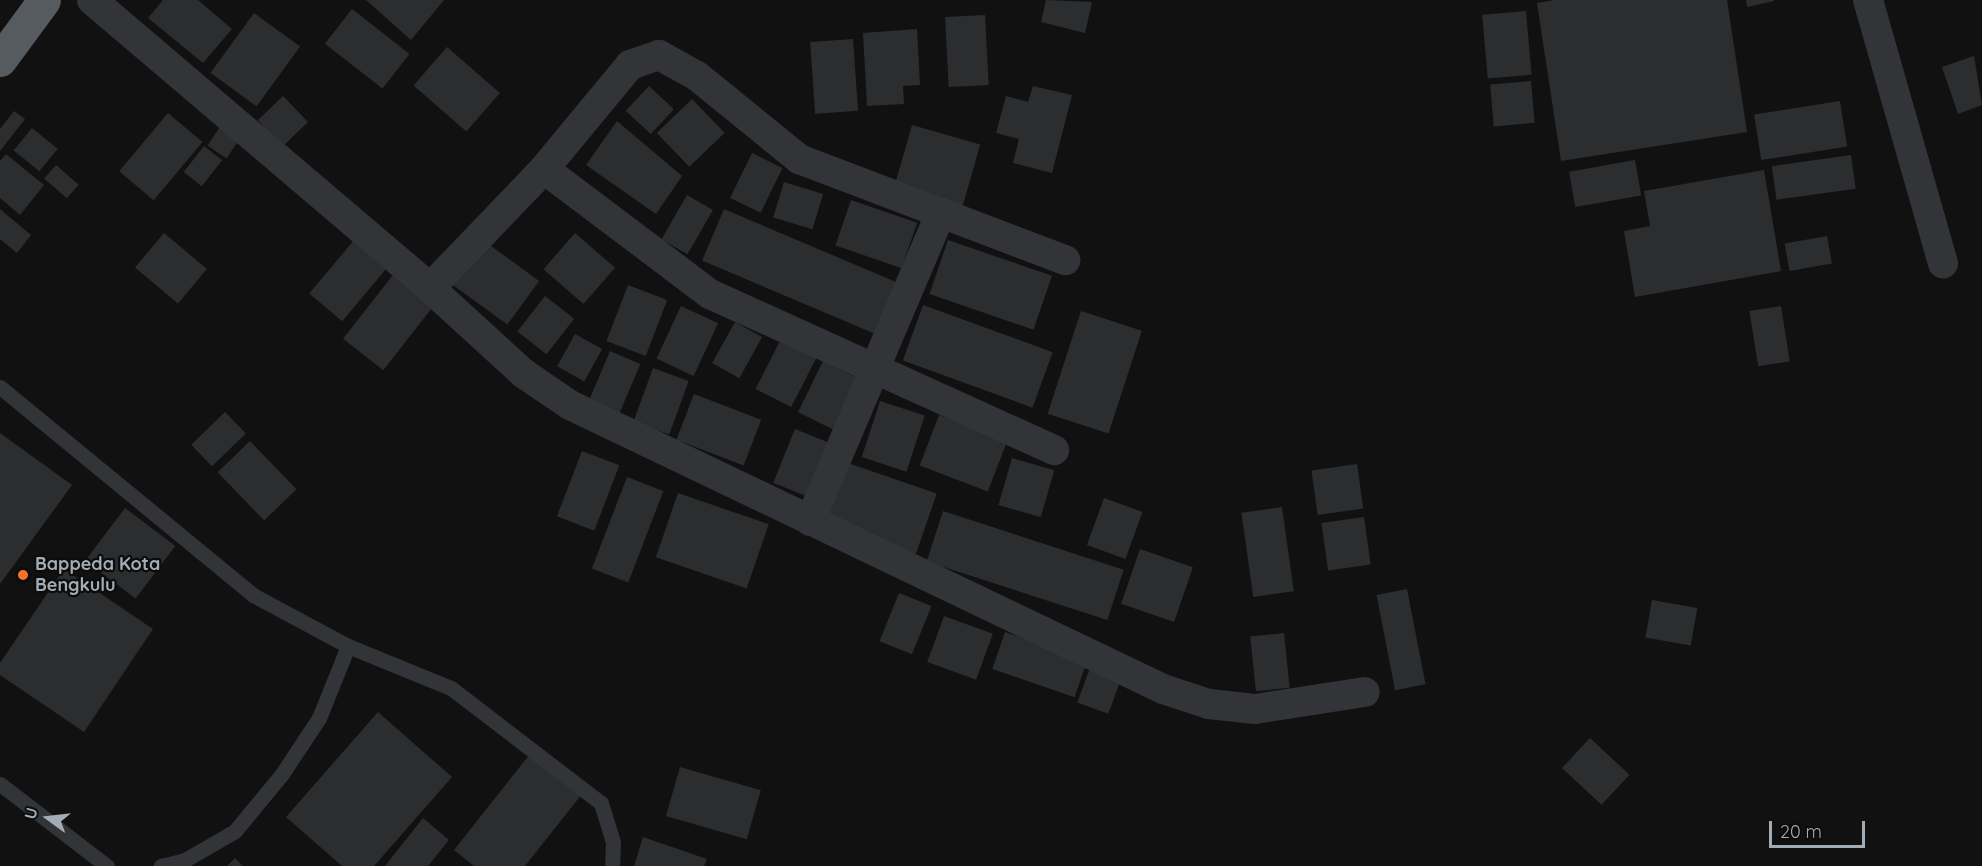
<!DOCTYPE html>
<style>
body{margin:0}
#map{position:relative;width:1982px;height:866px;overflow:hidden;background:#111112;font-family:Quicksand,sans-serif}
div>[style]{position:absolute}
.building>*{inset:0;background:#2c2d2f;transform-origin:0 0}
.service>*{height:15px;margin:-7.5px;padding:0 7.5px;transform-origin:7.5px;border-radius:7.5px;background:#323437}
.minor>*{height:30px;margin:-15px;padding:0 15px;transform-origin:15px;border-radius:15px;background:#323437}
.trunk>*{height:33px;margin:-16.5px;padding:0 16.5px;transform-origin:16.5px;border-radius:16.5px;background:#565b60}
.dots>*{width:16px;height:16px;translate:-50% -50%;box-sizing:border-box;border:3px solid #0c0c0d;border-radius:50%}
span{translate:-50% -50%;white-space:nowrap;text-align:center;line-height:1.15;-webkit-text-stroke:4.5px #0c0c0d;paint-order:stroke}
.poi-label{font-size:18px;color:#a2acb4;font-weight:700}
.left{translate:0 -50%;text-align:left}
.north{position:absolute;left:18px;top:788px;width:60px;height:60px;-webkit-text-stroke:4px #0c0c0d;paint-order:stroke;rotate:285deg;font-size:16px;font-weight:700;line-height:24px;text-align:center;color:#a2acb4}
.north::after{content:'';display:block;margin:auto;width:21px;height:27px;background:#a2acb4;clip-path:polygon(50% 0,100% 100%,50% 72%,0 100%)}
.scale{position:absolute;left:1769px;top:821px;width:96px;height:27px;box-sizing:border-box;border:3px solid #a2acb4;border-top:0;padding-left:8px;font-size:18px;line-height:21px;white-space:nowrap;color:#a2acb4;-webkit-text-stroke:4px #0c0c0d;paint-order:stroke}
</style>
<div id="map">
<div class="building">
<i style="clip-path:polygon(163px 0,198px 0,232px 29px,203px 63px,148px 18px)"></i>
<i style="clip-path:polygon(366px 0,444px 0,411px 40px)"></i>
<i style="clip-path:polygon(1046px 0,1092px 2px,1085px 33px,1041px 22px)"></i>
<i style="clip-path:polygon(1554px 0,1727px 0,1747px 132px,1561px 161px,1537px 3px)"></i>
<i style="clip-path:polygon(1746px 0,1774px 0,1774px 1px,1747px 7px)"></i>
<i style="left:352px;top:9px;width:73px;height:44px;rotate:38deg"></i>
<i style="left:1526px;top:11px;width:64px;height:44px;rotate:85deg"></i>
<i style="left:254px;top:13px;width:57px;height:74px;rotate:36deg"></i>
<i style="left:985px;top:15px;width:70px;height:40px;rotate:87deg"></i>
<i style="clip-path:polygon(917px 29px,920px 85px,903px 86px,904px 104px,867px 106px,863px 33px)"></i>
<i style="left:853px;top:39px;width:72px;height:43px;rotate:86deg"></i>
<i style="left:447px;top:47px;width:70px;height:51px;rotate:41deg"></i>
<i style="clip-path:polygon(1974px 56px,1982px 105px,1958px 114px,1942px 67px)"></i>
<i style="left:1531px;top:81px;width:42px;height:41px;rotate:85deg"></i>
<i style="left:649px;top:86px;width:34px;height:34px;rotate:43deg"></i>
<i style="clip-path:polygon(1033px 86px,1072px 95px,1052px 173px,1013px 163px,1019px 139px,996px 133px,1006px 96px,1028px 102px)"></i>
<i style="left:283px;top:96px;width:36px;height:35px;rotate:46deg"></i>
<i style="left:692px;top:99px;width:47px;height:49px;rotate:46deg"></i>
<i style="left:1840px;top:101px;width:46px;height:87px;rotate:81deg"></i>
<i style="clip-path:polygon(14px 111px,25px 119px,0 151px,0 129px)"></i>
<i style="left:168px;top:113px;width:45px;height:76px;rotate:40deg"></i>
<i style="clip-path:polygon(617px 121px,682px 176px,656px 214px,586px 165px)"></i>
<i style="left:222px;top:124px;width:23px;height:26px;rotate:34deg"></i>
<i style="left:912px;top:125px;width:71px;height:67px;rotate:16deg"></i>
<i style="left:32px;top:128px;width:33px;height:29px;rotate:39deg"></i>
<i style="left:204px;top:146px;width:23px;height:33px;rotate:38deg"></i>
<i style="left:752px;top:153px;width:34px;height:50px;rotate:26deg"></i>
<i style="clip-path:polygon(6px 154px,44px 185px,20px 215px,0 198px,0 161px)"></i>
<i style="left:1851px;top:155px;width:34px;height:80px;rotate:82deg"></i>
<i style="left:1635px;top:160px;width:36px;height:67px;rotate:80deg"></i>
<i style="left:56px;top:165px;width:30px;height:18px;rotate:41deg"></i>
<i style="clip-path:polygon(1764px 170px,1781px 271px,1635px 297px,1624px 231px,1650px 226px,1644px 191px)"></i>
<i style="left:784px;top:182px;width:41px;height:37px;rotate:17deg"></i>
<i style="left:687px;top:195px;width:30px;height:51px;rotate:30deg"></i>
<i style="left:851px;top:200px;width:70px;height:48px;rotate:19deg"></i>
<i style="clip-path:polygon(0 209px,31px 235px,17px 253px,0 239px)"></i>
<i style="left:724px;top:209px;width:194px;height:56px;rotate:23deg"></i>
<i style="left:164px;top:233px;width:56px;height:45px;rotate:40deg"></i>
<i style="left:360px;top:233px;width:43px;height:79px;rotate:40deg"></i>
<i style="left:575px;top:233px;width:53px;height:48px;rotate:41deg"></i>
<i style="left:1827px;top:236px;width:28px;height:43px;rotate:80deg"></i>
<i style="left:480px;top:238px;width:73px;height:54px;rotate:36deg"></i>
<i style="left:948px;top:240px;width:110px;height:57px;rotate:19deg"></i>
<i style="left:396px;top:271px;width:51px;height:86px;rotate:38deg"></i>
<i style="left:628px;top:285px;width:42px;height:60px;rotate:21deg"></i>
<i style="left:545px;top:296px;width:37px;height:45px;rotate:38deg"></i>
<i style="left:923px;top:305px;width:138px;height:59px;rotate:20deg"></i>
<i style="left:681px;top:306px;width:41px;height:58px;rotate:25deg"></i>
<i style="left:1781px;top:306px;width:56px;height:32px;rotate:81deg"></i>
<i style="left:1081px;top:311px;width:64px;height:108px;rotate:18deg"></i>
<i style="left:735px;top:322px;width:31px;height:47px;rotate:29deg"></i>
<i style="left:575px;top:334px;width:31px;height:37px;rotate:29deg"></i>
<i style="left:781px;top:339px;width:40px;height:56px;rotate:27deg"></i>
<i style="left:610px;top:351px;width:33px;height:56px;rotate:23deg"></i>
<i style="left:823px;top:361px;width:49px;height:57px;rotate:26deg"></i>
<i style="left:653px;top:368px;width:38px;height:57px;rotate:20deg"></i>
<i style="left:694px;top:394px;width:72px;height:49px;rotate:21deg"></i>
<i style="left:880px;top:401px;width:47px;height:59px;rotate:18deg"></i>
<i style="left:225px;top:412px;width:30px;height:47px;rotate:46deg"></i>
<i style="left:939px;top:415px;width:73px;height:54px;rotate:21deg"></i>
<i style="left:795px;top:429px;width:40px;height:58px;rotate:22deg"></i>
<i style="clip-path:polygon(0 433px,72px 485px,0 584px)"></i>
<i style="left:250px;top:441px;width:67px;height:45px;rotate:46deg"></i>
<i style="left:582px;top:451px;width:40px;height:70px;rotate:21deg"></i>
<i style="left:1012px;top:458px;width:44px;height:49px;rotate:16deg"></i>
<i style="left:845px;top:462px;width:97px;height:64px;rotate:19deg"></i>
<i style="left:1357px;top:464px;width:45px;height:46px;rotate:82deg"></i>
<i style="left:627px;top:477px;width:39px;height:98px;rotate:21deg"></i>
<i style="left:678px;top:493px;width:96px;height:68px;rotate:19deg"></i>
<i style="left:1104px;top:498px;width:41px;height:50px;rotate:20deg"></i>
<i style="left:1282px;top:507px;width:85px;height:41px;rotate:82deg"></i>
<i style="left:125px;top:508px;width:63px;height:66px;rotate:37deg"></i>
<i style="left:943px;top:511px;width:190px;height:53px;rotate:18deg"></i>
<i style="left:1364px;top:517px;width:48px;height:43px;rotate:82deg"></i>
<i style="left:1140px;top:549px;width:56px;height:58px;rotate:19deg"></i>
<i style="clip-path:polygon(64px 569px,153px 629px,84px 732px,0 675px,0 663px)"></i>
<i style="left:1407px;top:589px;width:97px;height:31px;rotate:79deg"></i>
<i style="left:899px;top:593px;width:35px;height:52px;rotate:22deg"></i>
<i style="left:1652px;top:600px;width:46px;height:38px;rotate:10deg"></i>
<i style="left:944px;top:616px;width:52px;height:49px;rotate:20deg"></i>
<i style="left:1005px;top:632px;width:87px;height:39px;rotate:19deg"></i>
<i style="left:1284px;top:633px;width:55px;height:34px;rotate:84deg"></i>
<i style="left:1091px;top:665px;width:33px;height:40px;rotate:20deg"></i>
<i style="clip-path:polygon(378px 712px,452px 777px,374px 866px,342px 866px,286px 817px)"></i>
<i style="left:1590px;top:738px;width:54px;height:41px;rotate:43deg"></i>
<i style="clip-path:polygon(530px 754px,582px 794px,525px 866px,474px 866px,454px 850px)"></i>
<i style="left:680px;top:767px;width:84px;height:51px;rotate:16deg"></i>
<i style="clip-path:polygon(423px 818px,449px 840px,428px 866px,385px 866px)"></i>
<i style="clip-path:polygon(643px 837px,707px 859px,704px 866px,634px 866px)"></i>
<i style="clip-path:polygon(235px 858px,243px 866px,227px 866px)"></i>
</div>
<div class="service">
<i style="left:0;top:387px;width:328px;rotate:39.4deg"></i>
<i style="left:253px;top:595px;width:108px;rotate:28.2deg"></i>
<i style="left:348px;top:646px;width:78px;rotate:111.9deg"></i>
<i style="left:319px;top:718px;width:67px;rotate:123.5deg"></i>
<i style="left:282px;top:774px;width:74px;rotate:129.5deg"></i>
<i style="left:235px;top:831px;width:58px;rotate:149.9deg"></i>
<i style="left:185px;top:860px;width:25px;rotate:166deg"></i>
<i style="left:348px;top:646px;width:111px;rotate:22.2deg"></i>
<i style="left:451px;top:688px;width:189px;rotate:37.5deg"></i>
<i style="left:601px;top:803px;width:41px;rotate:72.9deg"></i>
<i style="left:613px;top:842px;width:24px;rotate:92deg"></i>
<i style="left:0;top:784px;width:135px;rotate:37.5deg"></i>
</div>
<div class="minor">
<i style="left:92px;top:0;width:444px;rotate:40.4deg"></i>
<i style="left:430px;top:288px;width:165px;rotate:-46.2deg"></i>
<i style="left:544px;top:169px;width:208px;rotate:37deg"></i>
<i style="left:710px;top:294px;width:378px;rotate:24.4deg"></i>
<i style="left:1868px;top:0;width:274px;rotate:74.1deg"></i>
<i style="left:544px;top:169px;width:135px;rotate:-50.4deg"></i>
<i style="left:630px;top:65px;width:31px;rotate:-19deg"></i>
<i style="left:659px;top:55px;width:43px;rotate:28.9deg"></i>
<i style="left:697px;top:76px;width:132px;rotate:39.1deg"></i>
<i style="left:799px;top:159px;width:285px;rotate:20.8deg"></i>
<i style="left:430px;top:288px;width:126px;rotate:42.4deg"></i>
<i style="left:523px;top:373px;width:57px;rotate:34.2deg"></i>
<i style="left:570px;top:405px;width:657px;rotate:25.59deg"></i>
<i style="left:1163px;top:689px;width:48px;rotate:18.1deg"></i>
<i style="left:1209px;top:704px;width:46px;rotate:6.2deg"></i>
<i style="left:1255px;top:709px;width:111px;rotate:-8.8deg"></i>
<i style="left:810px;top:521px;width:335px;rotate:-67deg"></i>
</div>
<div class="trunk">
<i style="left:0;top:60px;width:74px;rotate:-53.7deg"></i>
</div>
<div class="dots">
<i style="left:23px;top:575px;background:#f67325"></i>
</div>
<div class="poi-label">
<span class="left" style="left:35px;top:575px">Bappeda Kota<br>Bengkulu</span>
</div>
<div class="north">U</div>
<div class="scale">20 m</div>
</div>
